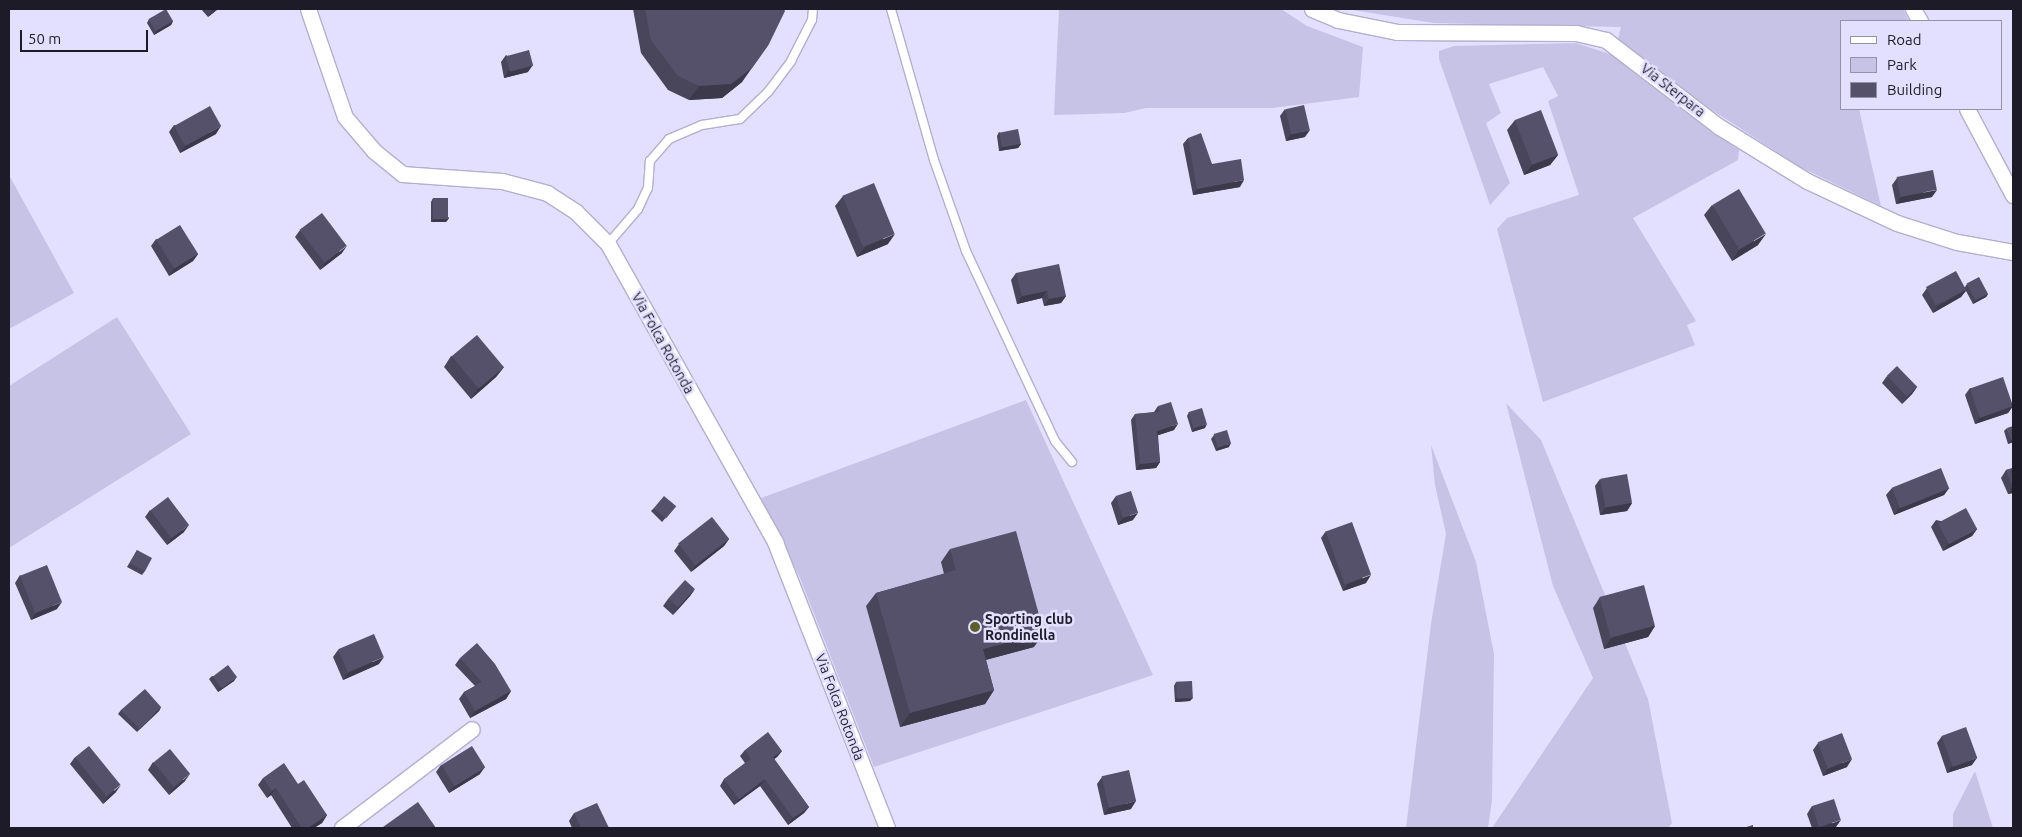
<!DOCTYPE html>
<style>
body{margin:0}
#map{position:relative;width:2022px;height:837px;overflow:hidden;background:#e3dfff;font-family:Ubuntu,sans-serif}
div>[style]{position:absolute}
.green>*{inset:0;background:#c7c3e6}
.roads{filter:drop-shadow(1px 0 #b3afcd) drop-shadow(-1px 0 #b3afcd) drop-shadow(0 1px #b3afcd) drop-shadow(0 -1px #b3afcd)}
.lane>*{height:8px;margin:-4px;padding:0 4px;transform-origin:4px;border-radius:4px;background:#fff}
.street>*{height:15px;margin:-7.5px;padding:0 7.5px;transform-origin:7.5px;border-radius:7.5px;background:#fff}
.wall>*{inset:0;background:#49465c}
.shaded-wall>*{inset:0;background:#3c394b}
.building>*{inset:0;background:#55516b;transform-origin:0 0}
.dots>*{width:14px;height:14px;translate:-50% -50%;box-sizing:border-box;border:2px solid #e3dfff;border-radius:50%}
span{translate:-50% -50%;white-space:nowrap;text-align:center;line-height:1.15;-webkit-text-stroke:5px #e3dfff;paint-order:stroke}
.street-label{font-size:14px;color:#1d1b27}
.poi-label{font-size:14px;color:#1d1b27;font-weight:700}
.left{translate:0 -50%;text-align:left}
.frame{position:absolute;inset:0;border:10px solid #1d1b27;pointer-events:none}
.legend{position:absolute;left:1840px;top:20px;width:162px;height:90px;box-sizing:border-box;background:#e3dfff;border:1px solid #9491a9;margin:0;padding:6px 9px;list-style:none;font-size:15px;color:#1d1b27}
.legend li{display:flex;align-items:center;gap:10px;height:25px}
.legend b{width:25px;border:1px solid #9491a9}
.scale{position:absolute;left:20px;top:30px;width:128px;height:22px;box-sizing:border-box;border:2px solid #1d1b27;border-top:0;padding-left:6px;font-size:15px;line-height:18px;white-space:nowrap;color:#1d1b27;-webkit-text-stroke:4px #e3dfff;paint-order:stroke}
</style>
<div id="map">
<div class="green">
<i style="clip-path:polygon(1059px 9px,1281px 9px,1307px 26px,1363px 47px,1359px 97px,1272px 108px,1146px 108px,1124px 113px,1054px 115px)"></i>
<i style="clip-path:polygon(1346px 9px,1903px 9px,1909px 21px,1841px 21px,1841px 109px,1859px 109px,1881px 206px,1800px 167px,1698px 101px,1618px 39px,1621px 27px,1434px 23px)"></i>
<i style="clip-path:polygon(1576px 43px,1616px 56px,1682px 110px,1739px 150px,1738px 160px,1633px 218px,1696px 321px,1687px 325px,1695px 345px,1543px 402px,1497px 229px,1507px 218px,1579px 195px,1548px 101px,1558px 96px,1543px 67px,1489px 84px,1501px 113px,1486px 123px,1510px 183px,1490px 205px,1439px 59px,1439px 51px,1454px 46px)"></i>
<i style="clip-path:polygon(9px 175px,74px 293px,9px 329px)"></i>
<i style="clip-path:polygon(117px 317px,191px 434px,9px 548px,9px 386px)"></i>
<i style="clip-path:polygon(1026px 400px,1153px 675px,874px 767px,800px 578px,761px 498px)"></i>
<i style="clip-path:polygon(1506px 403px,1541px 440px,1648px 699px,1672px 823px,1668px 828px,1492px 828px,1593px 678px,1553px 586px)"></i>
<i style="clip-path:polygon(1431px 445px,1476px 562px,1494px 654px,1492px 800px,1488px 828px,1406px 828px,1431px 624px,1446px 534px,1435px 485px)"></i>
<i style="clip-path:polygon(1975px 771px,1993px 828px,1953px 828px,1953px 814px)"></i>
</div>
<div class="roads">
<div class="lane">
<i style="left:891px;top:9px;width:157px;rotate:74.1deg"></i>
<i style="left:934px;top:160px;width:96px;rotate:70.6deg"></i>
<i style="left:966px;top:251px;width:210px;rotate:64.9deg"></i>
<i style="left:1055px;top:441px;width:27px;rotate:51deg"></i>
<i style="left:608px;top:244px;width:46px;rotate:-49.4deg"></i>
<i style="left:638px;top:209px;width:23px;rotate:-65deg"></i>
<i style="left:648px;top:188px;width:27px;rotate:-86deg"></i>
<i style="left:650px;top:161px;width:29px;rotate:-49deg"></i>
<i style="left:669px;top:139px;width:36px;rotate:-23deg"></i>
<i style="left:702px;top:125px;width:38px;rotate:-9deg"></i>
<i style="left:740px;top:119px;width:39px;rotate:-44deg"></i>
<i style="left:768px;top:92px;width:39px;rotate:-53deg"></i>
<i style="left:791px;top:61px;width:46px;rotate:-62.9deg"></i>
<i style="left:812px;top:20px;width:11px;rotate:-85deg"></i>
</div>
<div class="street">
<i style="left:308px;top:9px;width:114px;rotate:71.1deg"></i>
<i style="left:345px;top:117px;width:45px;rotate:49.5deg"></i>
<i style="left:374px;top:151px;width:36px;rotate:39deg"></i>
<i style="left:402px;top:174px;width:100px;rotate:4deg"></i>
<i style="left:502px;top:181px;width:47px;rotate:14.9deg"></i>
<i style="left:547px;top:193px;width:35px;rotate:33deg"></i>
<i style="left:576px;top:212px;width:45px;rotate:45deg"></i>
<i style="left:608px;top:244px;width:342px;rotate:60.7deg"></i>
<i style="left:775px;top:542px;width:307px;rotate:68.6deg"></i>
<i style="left:1312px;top:9px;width:28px;rotate:23deg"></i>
<i style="left:1338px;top:20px;width:60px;rotate:11.5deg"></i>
<i style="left:1397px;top:32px;width:179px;rotate:0.3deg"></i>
<i style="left:1576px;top:33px;width:31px;rotate:13deg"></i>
<i style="left:1606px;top:40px;width:141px;rotate:37.5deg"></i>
<i style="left:1718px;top:126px;width:105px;rotate:31.7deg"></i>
<i style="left:1807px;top:181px;width:99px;rotate:25deg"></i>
<i style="left:1897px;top:223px;width:63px;rotate:17.6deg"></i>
<i style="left:1957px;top:242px;width:57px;rotate:10.1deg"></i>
<i style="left:1913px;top:9px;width:14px;rotate:60deg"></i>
<i style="left:1967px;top:109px;width:98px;rotate:61.9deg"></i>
<i style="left:342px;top:828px;width:163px;rotate:-37.3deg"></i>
</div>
</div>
<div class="wall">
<i style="clip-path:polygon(201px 9px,218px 9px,208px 17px)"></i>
<i style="clip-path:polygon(633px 9px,784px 9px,742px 82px,722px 98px,689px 100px,668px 90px,641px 53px)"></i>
<i style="clip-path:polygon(149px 19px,173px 21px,171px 25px,154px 35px,147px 23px)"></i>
<i style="clip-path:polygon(506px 55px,528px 72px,504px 78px,501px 62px)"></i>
<i style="clip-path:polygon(1285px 109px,1305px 137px,1286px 141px,1280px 116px)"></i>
<i style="clip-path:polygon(1515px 120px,1558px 155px,1550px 165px,1524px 175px,1507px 130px)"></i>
<i style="clip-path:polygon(174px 125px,216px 134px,180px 153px,169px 132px)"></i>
<i style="clip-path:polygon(999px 132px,1021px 144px,1018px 148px,999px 151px,997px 136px)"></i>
<i style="clip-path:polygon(1188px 138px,1212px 164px,1240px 187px,1193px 195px,1183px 144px)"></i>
<i style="clip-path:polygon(1897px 178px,1932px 197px,1896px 204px,1892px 185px)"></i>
<i style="clip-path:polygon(843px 196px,888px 244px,857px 257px,835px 206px)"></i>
<i style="clip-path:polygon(433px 198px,449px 218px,446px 222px,431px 222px,431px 202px)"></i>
<i style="clip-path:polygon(1712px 205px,1758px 245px,1732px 261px,1704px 215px)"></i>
<i style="clip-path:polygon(300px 230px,342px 253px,320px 270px,295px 237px)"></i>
<i style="clip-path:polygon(156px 239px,198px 254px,193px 261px,169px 276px,151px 246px)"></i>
<i style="clip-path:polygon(1016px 273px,1066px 296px,1061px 303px,1044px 306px,1042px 298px,1017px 304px,1011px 280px)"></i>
<i style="clip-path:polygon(1967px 284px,1988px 294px,1986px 297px,1973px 304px,1966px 291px,1961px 297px,1933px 313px,1922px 295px,1927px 288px,1965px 287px)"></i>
<i style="clip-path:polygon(451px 356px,504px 367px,496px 377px,471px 399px,444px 367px)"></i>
<i style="clip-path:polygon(1887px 376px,1917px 387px,1912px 394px,1902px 404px,1882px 383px)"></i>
<i style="clip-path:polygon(1970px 388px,2013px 406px,2008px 413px,1975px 424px,1965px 395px)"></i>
<i style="clip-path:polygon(1158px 406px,1174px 430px,1158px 435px,1160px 462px,1156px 468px,1136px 470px,1131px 420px,1135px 414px,1154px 412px)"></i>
<i style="clip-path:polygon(1189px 412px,1205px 428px,1192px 432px,1187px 416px)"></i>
<i style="clip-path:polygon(2007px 428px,2013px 442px,2008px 444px,2004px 431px)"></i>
<i style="clip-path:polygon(1214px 435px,1229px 447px,1216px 451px,1211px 439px)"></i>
<i style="clip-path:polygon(2013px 468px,2013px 493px,2008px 494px,2001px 478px,2006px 470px)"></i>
<i style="clip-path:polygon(1600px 479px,1632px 503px,1627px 511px,1600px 515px,1595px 486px)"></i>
<i style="clip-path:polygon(1892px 488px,1949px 488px,1944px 495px,1894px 515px,1886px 495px)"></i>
<i style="clip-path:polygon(1116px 496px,1133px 520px,1118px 525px,1111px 503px)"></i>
<i style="clip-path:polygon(676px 506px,662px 522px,651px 511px,654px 508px)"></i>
<i style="clip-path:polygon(150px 510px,184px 532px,167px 545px,145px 517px)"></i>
<i style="clip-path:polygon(1936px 520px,1977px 529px,1972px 536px,1943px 551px,1931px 527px)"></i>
<i style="clip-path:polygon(1326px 531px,1366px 583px,1343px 591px,1321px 538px)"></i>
<i style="clip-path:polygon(729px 539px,724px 546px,691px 572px,674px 551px,679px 544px)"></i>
<i style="clip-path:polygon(950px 549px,1034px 647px,986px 660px,994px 690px,985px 704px,900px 727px,866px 606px,876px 593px,944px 574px,941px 562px)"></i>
<i style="clip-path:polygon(137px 550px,145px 571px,142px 575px,127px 567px)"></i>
<i style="clip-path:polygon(20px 575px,57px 609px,31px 620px,15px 583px)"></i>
<i style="clip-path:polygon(695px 589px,690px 596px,673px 615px,663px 606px,668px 599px)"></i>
<i style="clip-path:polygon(1600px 597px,1655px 626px,1648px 637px,1604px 649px,1593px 608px)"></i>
<i style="clip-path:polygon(338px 650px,379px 664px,343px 680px,333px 657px)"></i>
<i style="clip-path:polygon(460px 658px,511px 691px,506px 699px,470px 718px,459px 699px,464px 692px,475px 686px,455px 665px)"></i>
<i style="clip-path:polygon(212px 676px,234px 681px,218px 692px,209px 679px)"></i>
<i style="clip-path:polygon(1176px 682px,1190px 701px,1175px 702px,1174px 686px)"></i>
<i style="clip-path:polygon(161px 707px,159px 711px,137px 732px,118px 714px,121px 710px)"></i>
<i style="clip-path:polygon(1942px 736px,1972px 765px,1947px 773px,1937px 743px)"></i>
<i style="clip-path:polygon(1818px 743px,1847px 767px,1823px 776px,1813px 750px)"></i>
<i style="clip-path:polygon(745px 750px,782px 751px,777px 757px,774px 759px,809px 807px,804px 813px,788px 825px,760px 786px,734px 805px,720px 786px,724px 779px,745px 763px,740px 756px)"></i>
<i style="clip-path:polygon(75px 757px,116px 792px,103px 804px,70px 764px)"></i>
<i style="clip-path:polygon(153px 762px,185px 781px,169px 795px,148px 770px)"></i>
<i style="clip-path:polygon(441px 765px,480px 774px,449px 793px,436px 772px)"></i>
<i style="clip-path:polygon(1102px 777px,1131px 809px,1104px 815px,1097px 784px)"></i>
<i style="clip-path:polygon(263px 778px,298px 784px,327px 815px,322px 823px,314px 828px,292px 828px,271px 795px,267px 798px,258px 785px)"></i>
<i style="clip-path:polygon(1812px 806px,1836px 827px,1833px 828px,1812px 828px,1807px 814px)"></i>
<i style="clip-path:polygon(574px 813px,609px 828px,572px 828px,569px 821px)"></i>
</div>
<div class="shaded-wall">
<i style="clip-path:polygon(213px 9px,218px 9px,208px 17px)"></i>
<i style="clip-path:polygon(173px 21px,171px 25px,154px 35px,156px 31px)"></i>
<i style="clip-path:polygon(769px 44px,742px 82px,722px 98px,689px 100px,699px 86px)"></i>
<i style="clip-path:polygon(533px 65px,528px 72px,504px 78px,509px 70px)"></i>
<i style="clip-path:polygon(221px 126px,216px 134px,180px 153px,185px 146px)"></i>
<i style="clip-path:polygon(1310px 130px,1305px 137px,1286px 141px,1291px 134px)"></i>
<i style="clip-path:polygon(1021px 144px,1018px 148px,999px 151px,1002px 147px)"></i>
<i style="clip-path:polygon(1558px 155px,1550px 165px,1524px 175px,1532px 165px)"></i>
<i style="clip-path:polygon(1244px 180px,1240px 187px,1193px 195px,1197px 189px)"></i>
<i style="clip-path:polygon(1937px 190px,1932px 197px,1896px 204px,1901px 197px)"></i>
<i style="clip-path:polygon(449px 218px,446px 222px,431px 222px,434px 219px)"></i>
<i style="clip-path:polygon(895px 234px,888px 244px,857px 257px,865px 247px)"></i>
<i style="clip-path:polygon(1766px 234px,1758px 245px,1732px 261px,1739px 250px)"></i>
<i style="clip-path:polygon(347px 246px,342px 253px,320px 270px,325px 263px)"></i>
<i style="clip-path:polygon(198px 254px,193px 261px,169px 276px,174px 268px)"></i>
<i style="clip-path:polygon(1966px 290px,1961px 297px,1933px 313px,1938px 306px)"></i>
<i style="clip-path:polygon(1047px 291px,1042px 298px,1017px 304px,1022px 296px)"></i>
<i style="clip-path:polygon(1988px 294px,1986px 297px,1973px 304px,1976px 300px)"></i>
<i style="clip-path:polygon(1066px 296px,1061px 303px,1044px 306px,1049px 299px)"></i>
<i style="clip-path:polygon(504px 367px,496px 377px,471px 399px,478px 388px)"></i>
<i style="clip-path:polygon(1917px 387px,1912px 394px,1902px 404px,1907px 397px)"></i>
<i style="clip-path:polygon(2013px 406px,2008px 413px,1975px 424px,1980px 417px)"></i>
<i style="clip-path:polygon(1178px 424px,1174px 430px,1153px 437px,1157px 431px)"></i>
<i style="clip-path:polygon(1207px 424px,1205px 428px,1192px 432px,1195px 428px)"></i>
<i style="clip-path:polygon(2013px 439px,2013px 442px,2008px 444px,2011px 440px)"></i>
<i style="clip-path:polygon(1231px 443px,1229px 447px,1216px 451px,1218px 448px)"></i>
<i style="clip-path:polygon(1160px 462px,1156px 468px,1136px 470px,1140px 464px)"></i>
<i style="clip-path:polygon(2013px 487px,2013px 493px,2008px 494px)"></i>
<i style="clip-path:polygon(1949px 488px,1944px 495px,1894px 515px,1899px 508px)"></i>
<i style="clip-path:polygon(1632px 503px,1627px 511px,1600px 515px,1605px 508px)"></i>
<i style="clip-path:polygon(1138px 513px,1133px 520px,1118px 525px,1123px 518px)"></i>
<i style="clip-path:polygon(189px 525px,184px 532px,167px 545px,172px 538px)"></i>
<i style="clip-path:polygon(1977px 529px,1972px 536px,1943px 551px,1948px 544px)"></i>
<i style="clip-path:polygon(729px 539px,724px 546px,691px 572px,696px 565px)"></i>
<i style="clip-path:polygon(1371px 575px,1366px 583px,1343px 591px,1348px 584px)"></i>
<i style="clip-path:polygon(695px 589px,690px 596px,673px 615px,678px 608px)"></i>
<i style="clip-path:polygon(62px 602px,57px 609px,31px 620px,36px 613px)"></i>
<i style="clip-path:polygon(1655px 626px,1648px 637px,1604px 649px,1611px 638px)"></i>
<i style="clip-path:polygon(1044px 633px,1034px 647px,973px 663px,983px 649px)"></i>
<i style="clip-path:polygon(384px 657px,379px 664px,343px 680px,348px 673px)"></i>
<i style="clip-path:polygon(237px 677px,234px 681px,218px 692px,220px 688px)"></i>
<i style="clip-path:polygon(994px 690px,985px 704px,900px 727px,910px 713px)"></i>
<i style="clip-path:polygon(511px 691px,506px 699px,470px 718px,475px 711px)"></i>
<i style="clip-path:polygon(1177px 698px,1193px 698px,1190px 701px,1175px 702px)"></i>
<i style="clip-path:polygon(161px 707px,159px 711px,137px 732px,140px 729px)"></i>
<i style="clip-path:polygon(782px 751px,777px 757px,768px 764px,773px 757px)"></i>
<i style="clip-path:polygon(1977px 758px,1972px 765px,1947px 773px,1952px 766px)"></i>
<i style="clip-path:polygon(1852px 759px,1847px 767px,1823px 776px,1828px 769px)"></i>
<i style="clip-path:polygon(485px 767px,480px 774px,449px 793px,454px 786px)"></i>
<i style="clip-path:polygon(190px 774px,185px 781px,169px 795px,174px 788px)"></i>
<i style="clip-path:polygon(765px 779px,760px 786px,734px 805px,739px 799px)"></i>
<i style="clip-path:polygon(121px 785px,116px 792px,103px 804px,108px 796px)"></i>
<i style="clip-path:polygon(276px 788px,271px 795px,267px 798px,272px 791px)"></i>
<i style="clip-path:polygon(1136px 801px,1131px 809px,1104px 815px,1109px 808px)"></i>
<i style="clip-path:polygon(809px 807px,804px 813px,788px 825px,793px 818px)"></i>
<i style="clip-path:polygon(327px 815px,322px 823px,314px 828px,308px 828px)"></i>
<i style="clip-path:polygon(1841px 820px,1836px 827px,1833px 828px,1819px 828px)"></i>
</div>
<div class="building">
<i style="left:166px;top:9px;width:14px;height:20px;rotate:60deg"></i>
<i style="clip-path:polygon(645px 9px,784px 9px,785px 11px,769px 44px,752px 68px,731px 84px,699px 86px,678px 76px,651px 40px)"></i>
<i style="left:529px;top:50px;width:16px;height:24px;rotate:75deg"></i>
<i style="left:1304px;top:105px;width:26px;height:19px;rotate:77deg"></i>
<i style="left:210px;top:106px;width:23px;height:41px;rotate:61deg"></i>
<i style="left:1541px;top:110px;width:48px;height:28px;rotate:69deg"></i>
<i style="left:1018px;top:129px;width:15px;height:19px;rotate:79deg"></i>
<i style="clip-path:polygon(1201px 133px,1212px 164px,1241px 159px,1244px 180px,1197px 189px,1188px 138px)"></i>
<i style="left:1933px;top:170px;width:20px;height:37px;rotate:79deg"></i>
<i style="left:874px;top:183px;width:55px;height:34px;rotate:68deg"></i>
<i style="left:1739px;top:189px;width:52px;height:31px;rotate:59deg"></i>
<i style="left:433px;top:198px;width:15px;height:21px"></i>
<i style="left:322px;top:213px;width:41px;height:28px;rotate:53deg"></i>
<i style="left:180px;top:225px;width:34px;height:28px;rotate:58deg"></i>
<i style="clip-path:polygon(1059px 264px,1066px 296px,1049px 299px,1047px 291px,1022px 296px,1016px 273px)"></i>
<i style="left:1956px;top:271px;width:21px;height:34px;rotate:62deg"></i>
<i style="left:1979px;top:277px;width:19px;height:14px;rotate:62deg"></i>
<i style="left:477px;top:335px;width:42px;height:33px;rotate:50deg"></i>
<i style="left:1897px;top:366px;width:29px;height:14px;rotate:46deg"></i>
<i style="left:2003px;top:377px;width:31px;height:35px;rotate:71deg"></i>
<i style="clip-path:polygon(1171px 402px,1178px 424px,1157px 431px,1160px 462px,1140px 464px,1135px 414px,1160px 412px,1158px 406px)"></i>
<i style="left:1202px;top:408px;width:17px;height:14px;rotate:73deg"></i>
<i style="clip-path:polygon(2013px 426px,2013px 439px,2011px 440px,2007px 428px)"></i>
<i style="left:1227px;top:430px;width:14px;height:14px;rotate:73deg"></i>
<i style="left:1941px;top:468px;width:22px;height:53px;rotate:68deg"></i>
<i style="clip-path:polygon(2013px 468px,2013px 487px,2006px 470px)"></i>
<i style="left:1627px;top:474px;width:29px;height:27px;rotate:80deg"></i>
<i style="left:1131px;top:491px;width:23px;height:16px;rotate:72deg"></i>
<i style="left:664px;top:496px;width:16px;height:16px;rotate:40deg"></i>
<i style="left:168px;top:497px;width:35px;height:22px;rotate:53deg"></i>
<i style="left:1966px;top:508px;width:24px;height:32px;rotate:62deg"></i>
<i style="left:712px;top:517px;width:28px;height:43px;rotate:52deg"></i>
<i style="left:1352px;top:522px;width:56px;height:28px;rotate:70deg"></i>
<i style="clip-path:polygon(1016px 531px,1044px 633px,983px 649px,994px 690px,910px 713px,876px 593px,956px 570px,950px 549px)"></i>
<i style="left:137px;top:550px;width:17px;height:15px;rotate:28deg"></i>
<i style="left:47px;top:565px;width:40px;height:29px;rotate:68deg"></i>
<i style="left:685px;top:580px;width:13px;height:25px;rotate:42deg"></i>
<i style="left:1644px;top:585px;width:42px;height:46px;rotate:75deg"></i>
<i style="left:374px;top:634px;width:25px;height:39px;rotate:67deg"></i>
<i style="clip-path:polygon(477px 643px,495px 664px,511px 691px,475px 711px,464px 692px,482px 682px,460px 658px)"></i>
<i style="left:228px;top:665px;width:15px;height:19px;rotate:53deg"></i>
<i style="left:1192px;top:681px;width:17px;height:16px;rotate:87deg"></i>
<i style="clip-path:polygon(145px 689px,161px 707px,140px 729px,121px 710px)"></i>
<i style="left:1966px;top:727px;width:33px;height:26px;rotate:70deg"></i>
<i style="clip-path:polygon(768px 732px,782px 751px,773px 757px,809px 807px,793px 818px,765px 779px,739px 799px,724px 779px,751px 759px,745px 750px)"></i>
<i style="left:1842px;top:733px;width:28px;height:26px;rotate:69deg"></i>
<i style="left:89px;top:746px;width:50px;height:18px;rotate:51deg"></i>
<i style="left:472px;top:746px;width:25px;height:36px;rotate:58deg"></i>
<i style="left:170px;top:749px;width:32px;height:21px;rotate:51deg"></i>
<i style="clip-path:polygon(284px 763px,298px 784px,304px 780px,327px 815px,308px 828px,302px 828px,276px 788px,272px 791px,263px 778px)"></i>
<i style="left:1129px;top:770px;width:32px;height:28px;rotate:77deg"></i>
<i style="left:1834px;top:799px;width:22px;height:23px;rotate:72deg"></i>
<i style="clip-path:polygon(418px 802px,436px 828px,384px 828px,383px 827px)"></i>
<i style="clip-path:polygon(597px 803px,609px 828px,581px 828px,574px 813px)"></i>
<i style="clip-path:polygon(1753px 825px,1753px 828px,1743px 828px)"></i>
</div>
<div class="dots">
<i style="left:975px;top:627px;background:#5c5f2c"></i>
</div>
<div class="street-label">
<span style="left:1673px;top:90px;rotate:38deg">Via Sterpara</span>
<span style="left:663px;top:343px;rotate:61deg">Via Folca Rotonda</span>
<span style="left:840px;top:707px;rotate:69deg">Via Folca Rotonda</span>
</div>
<div class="poi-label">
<span class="left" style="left:985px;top:627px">Sporting club<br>Rondinella</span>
</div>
<div class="frame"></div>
<ul class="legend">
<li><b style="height:6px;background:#fff"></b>Road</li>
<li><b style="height:14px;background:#c7c3e6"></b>Park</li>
<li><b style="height:14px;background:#55516b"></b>Building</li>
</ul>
<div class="scale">50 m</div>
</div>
